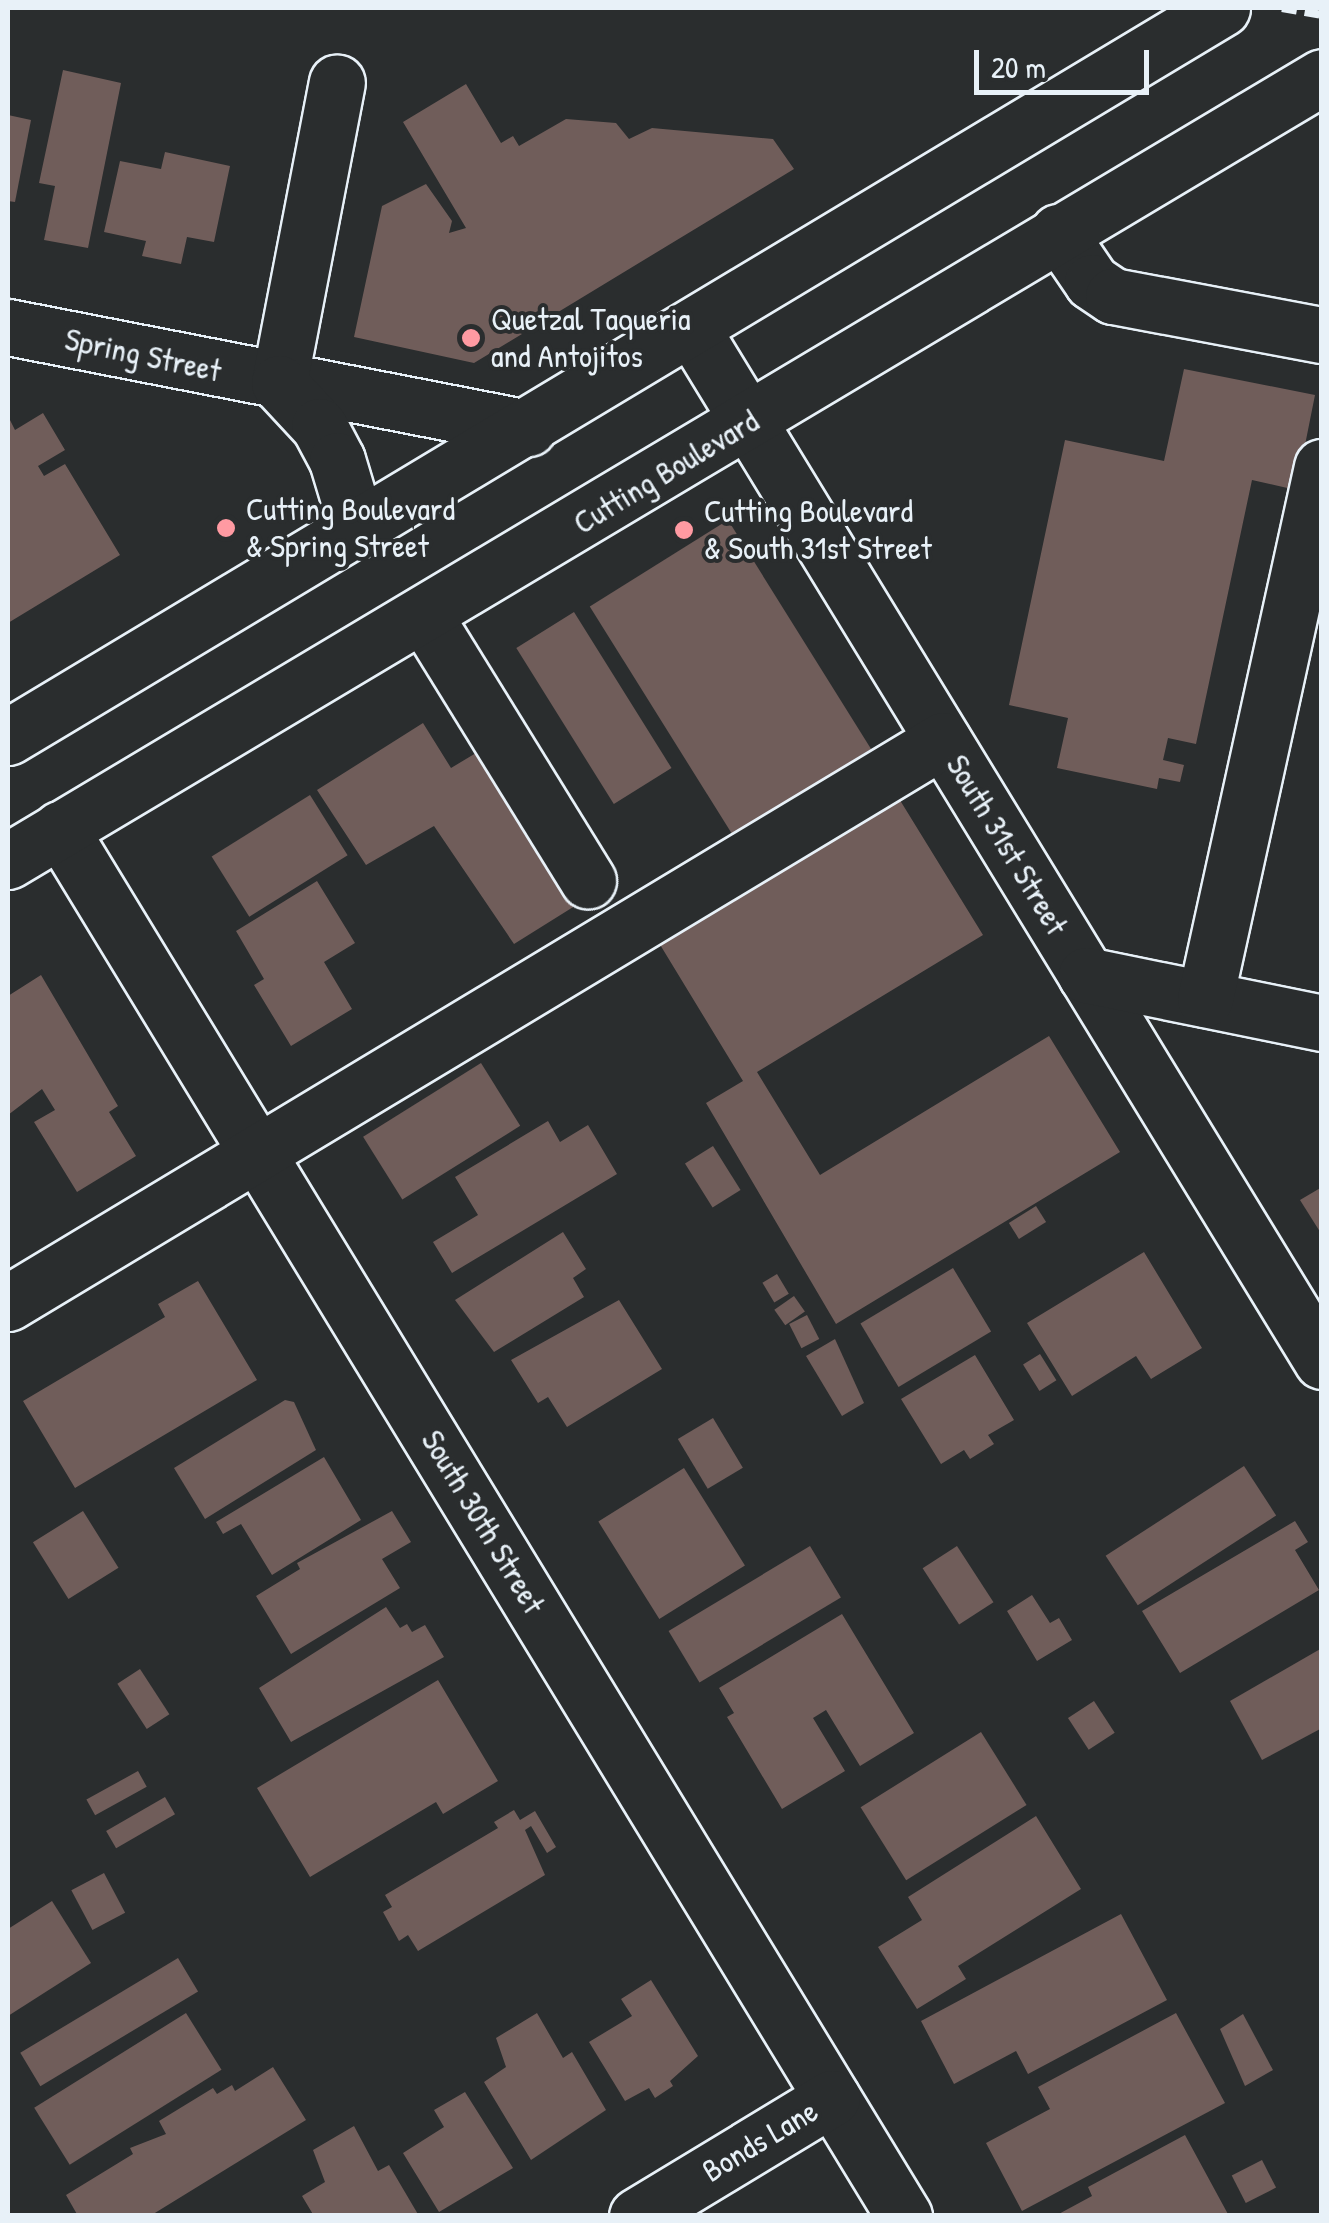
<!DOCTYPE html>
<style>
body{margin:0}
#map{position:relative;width:1329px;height:2223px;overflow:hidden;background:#2a2d2e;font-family:"Patrick Hand",sans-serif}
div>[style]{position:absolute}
.building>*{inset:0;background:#705d5a;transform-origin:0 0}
.roads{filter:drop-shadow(2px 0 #e8f1f8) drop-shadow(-2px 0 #e8f1f8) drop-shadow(0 2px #e8f1f8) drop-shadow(0 -2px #e8f1f8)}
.minor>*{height:55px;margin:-27.5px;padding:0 27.5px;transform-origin:27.5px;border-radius:27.5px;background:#2a2d2e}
.major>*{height:55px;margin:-27.5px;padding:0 27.5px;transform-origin:27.5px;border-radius:27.5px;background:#2a2d2e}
.rail>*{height:8px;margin-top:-4px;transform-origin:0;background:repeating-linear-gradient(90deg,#e8f1f8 0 15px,transparent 0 23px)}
.dots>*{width:28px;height:28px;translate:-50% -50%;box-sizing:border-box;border:5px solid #2a2d2e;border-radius:50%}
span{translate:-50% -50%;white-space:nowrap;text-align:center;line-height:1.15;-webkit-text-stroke:8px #2a2d2e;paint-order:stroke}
.poi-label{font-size:32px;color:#e8f1f8}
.left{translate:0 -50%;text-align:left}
.street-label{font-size:32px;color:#e8f1f8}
.frame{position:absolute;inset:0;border:10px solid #e8f1f8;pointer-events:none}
.scale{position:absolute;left:974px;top:50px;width:175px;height:45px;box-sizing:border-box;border:5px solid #e8f1f8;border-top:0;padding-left:12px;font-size:30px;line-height:35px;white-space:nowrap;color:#e8f1f8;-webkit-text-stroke:8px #2a2d2e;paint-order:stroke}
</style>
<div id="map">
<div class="building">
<i style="clip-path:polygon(63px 70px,121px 83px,88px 248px,44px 240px,55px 186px,39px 183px)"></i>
<i style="clip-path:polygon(466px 84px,501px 143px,513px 136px,519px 146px,566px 119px,616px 123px,629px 139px,652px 128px,773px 139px,794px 169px,474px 363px,354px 337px,382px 206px,426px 184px,452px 221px,449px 233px,466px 228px,403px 122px)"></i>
<i style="clip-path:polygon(8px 115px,31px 120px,15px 202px,8px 201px)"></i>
<i style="clip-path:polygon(165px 152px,230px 166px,214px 242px,187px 237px,181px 264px,142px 256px,146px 241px,104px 232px,120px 161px,161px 169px)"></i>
<i style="clip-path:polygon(1184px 369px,1315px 395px,1296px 490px,1252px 480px,1196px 744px,1168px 738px,1163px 760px,1184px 765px,1180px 782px,1159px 778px,1157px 789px,1057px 768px,1068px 718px,1009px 705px,1065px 440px,1164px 461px)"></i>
<i style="clip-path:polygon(43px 413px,65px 450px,38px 466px,44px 476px,65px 464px,120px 555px,8px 623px,8px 416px,15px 430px)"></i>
<i style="left:728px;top:520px;width:270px;height:163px;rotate:58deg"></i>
<i style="left:574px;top:612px;width:184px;height:68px;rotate:58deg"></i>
<i style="clip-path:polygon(423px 723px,451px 768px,481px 750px,578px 904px,514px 944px,434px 826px,366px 865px,317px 790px)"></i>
<i style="left:310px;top:795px;width:71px;height:116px;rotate:58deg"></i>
<i style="clip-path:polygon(898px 797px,983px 935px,757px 1072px,820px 1175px,1049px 1036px,1120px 1152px,836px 1324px,706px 1103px,743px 1081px,659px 943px)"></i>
<i style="clip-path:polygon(317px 881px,355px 943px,324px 962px,352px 1009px,291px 1046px,254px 985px,264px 979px,236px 931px)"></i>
<i style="clip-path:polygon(41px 975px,118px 1106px,109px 1112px,136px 1156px,77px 1192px,34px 1122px,55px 1110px,42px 1089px,8px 1115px,8px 996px)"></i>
<i style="left:481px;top:1063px;width:74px;height:139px;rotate:58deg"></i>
<i style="clip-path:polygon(548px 1121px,560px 1142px,588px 1125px,617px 1174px,452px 1273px,433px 1242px,478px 1215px,455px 1177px)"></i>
<i style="left:713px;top:1146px;width:52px;height:33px;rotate:58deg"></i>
<i style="clip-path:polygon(1322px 1187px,1322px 1235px,1300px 1200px)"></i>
<i style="left:1036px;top:1206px;width:19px;height:32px;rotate:58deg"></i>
<i style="clip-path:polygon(563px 1232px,586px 1269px,573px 1278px,584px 1297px,494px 1352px,455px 1300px)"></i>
<i style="clip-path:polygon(1144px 1252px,1202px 1348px,1151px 1379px,1136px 1356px,1072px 1396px,1027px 1323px)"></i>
<i style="left:953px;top:1268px;width:74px;height:108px;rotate:59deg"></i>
<i style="left:777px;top:1274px;width:23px;height:17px;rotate:59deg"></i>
<i style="clip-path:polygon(198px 1281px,257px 1380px,75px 1488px,23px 1401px,165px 1317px,158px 1304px)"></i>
<i style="left:794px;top:1296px;width:19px;height:24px;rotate:55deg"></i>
<i style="clip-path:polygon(619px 1300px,662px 1369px,567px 1427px,548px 1397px,538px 1403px,511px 1360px)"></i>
<i style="left:807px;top:1315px;width:27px;height:20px;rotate:63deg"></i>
<i style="clip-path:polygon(835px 1339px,864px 1403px,842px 1416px,806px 1356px)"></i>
<i style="left:1040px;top:1354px;width:31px;height:20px;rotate:58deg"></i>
<i style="clip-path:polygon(975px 1355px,1014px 1420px,988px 1435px,994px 1444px,970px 1459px,964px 1450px,941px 1464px,901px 1399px)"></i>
<i style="clip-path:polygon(285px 1400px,294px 1402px,316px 1450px,205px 1519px,174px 1468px)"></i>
<i style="left:713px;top:1418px;width:58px;height:41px;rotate:59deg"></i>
<i style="clip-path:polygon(324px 1457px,361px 1520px,272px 1575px,241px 1524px,223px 1534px,216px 1522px)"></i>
<i style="left:1244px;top:1466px;width:59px;height:165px;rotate:57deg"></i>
<i style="left:684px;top:1468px;width:115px;height:101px;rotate:58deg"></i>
<i style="left:83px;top:1511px;width:67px;height:59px;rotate:58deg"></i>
<i style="clip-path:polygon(392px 1511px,411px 1542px,382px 1559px,400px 1588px,291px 1654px,256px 1596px,300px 1569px,297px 1563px)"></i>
<i style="clip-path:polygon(1295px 1521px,1308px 1542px,1295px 1550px,1319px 1590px,1180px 1673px,1142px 1611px)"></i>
<i style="left:810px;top:1546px;width:60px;height:165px;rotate:59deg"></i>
<i style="left:957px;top:1546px;width:67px;height:41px;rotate:57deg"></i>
<i style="clip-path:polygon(1032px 1595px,1050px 1623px,1059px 1618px,1072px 1640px,1037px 1661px,1007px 1611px)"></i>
<i style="clip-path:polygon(386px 1607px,400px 1628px,407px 1624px,412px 1632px,425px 1625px,444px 1657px,291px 1742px,259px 1688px)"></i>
<i style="clip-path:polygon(842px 1614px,914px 1733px,860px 1766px,826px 1710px,813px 1718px,845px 1771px,782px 1809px,727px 1717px,734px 1713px,719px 1688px)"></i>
<i style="clip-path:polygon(1322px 1648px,1322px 1728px,1262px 1760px,1230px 1701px)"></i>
<i style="left:140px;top:1669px;width:54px;height:27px;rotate:57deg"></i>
<i style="clip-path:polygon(438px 1680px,498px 1781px,443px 1814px,436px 1802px,310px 1877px,257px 1788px)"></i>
<i style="left:1094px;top:1701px;width:38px;height:31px;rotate:57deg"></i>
<i style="left:981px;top:1732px;width:86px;height:142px;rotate:58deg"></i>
<i style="left:138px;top:1771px;width:18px;height:59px;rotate:61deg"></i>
<i style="left:165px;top:1797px;width:20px;height:68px;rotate:60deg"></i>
<i style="clip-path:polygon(514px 1810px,520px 1820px,535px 1811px,556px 1847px,547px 1853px,531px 1826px,525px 1830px,545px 1875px,418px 1951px,408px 1935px,399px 1941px,383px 1912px,392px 1907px,385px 1895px,498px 1828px,494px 1822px)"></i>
<i style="clip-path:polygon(1036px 1816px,1081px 1889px,958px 1966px,966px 1979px,917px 2009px,878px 1947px,922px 1920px,908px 1897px)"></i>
<i style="left:104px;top:1873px;width:45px;height:37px;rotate:62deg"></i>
<i style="clip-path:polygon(52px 1901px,91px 1963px,8px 2016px,8px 1929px)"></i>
<i style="clip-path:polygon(1121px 1914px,1167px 2000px,1028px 2074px,1016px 2051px,954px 2084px,921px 2021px)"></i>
<i style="left:178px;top:1958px;width:39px;height:184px;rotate:59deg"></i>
<i style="clip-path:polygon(651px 1980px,698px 2056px,670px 2081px,673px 2086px,655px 2098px,649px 2088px,625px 2101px,589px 2042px,632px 2016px,621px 1999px)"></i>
<i style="left:186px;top:2013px;width:67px;height:179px;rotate:58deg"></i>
<i style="clip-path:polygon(537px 2013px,563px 2058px,572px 2052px,606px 2110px,531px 2160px,484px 2082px,506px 2067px,496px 2038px)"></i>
<i style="clip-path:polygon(1176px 2013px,1225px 2103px,1022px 2211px,986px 2143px,1050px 2109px,1038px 2087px)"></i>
<i style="clip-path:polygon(1243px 2014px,1273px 2070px,1245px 2086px,1220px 2029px)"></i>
<i style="clip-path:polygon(273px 2067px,306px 2120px,150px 2216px,78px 2216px,66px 2195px,133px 2154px,130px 2148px,166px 2134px,159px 2121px,213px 2088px,217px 2094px,232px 2085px,235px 2091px)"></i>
<i style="clip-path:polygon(465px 2092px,513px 2168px,439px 2212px,403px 2153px,444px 2127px,434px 2110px)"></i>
<i style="clip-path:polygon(354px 2126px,378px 2171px,389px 2165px,419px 2216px,314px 2216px,302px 2196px,325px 2182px,313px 2150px)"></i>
<i style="clip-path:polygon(1185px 2135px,1229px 2216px,1055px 2216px,1092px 2196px,1088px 2187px)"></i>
<i style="left:1262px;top:2160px;width:31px;height:34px;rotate:63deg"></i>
</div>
<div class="roads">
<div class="minor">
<i style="left:1058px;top:232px;width:60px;rotate:55.8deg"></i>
<i style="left:1092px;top:282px;width:25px;rotate:34deg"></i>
<i style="left:1113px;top:296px;width:213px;rotate:10.6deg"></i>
<i style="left:8px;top:327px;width:530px;rotate:10.99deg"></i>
<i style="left:692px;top:329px;width:1209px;rotate:58.6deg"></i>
<i style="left:279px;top:383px;width:306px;rotate:-79.1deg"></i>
<i style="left:279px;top:383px;width:59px;rotate:47.1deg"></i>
<i style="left:319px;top:426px;width:38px;rotate:62deg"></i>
<i style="left:337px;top:460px;width:73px;rotate:73.3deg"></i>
<i style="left:424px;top:615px;width:312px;rotate:58.3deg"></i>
<i style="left:60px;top:829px;width:1624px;rotate:58.68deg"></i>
<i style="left:1086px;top:975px;width:241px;rotate:11.5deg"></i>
<i style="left:1205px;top:999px;width:545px;rotate:-77.6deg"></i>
<i style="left:8px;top:1303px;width:1091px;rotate:-31.05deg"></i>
<i style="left:637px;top:2216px;width:228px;rotate:-31.2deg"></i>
</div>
<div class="major">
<i style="left:8px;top:737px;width:1416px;rotate:-30.98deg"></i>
<i style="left:8px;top:861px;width:1530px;rotate:-30.82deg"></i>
</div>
</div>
<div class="rail">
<i style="left:1282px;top:8px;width:41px;rotate:9.9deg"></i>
</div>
<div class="dots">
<i style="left:471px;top:338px;background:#ff9aa2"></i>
<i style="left:226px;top:528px;background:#ff9aa2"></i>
<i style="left:684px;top:530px;background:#ff9aa2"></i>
</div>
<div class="poi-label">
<span class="left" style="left:491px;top:338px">Quetzal Taqueria<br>and Antojitos</span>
<span class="left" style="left:246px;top:528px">Cutting Boulevard<br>&amp; Spring Street</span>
<span class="left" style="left:704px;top:530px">Cutting Boulevard<br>&amp; South 31st Street</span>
</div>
<div class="street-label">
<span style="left:143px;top:355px;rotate:12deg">Spring Street</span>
<span style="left:666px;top:472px;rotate:-31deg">Cutting Boulevard</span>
<span style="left:1007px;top:845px;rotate:59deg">South 31st Street</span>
<span style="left:483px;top:1522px;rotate:59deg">South 30th Street</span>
<span style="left:760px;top:2141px;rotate:-31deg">Bonds Lane</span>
</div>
<div class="frame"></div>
<div class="scale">20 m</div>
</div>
